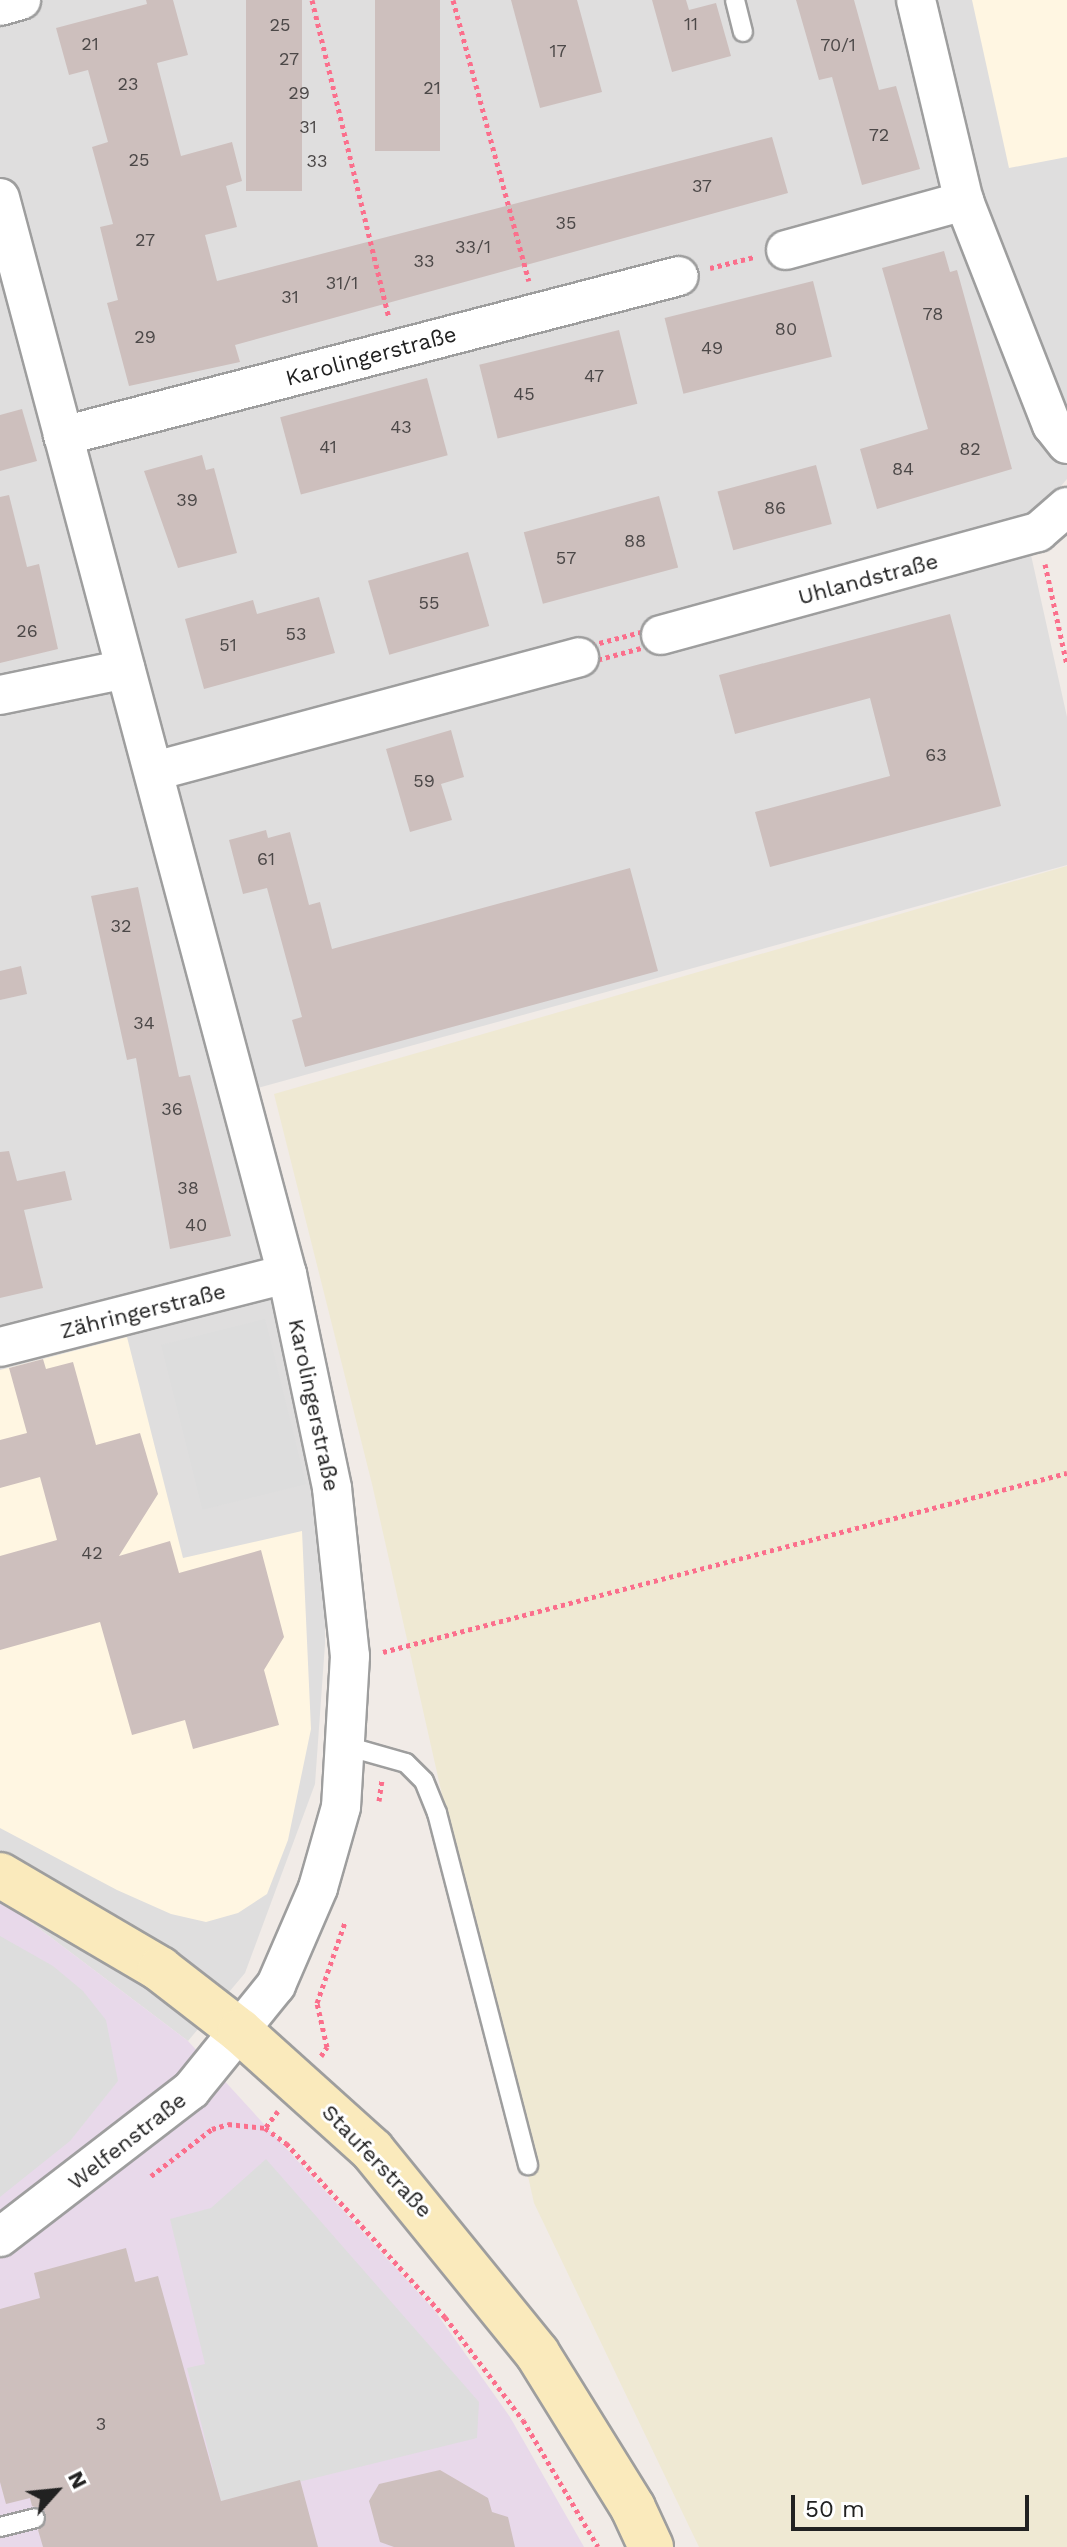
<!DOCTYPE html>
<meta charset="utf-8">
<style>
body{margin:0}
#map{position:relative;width:1067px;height:2547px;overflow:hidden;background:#f1ebe7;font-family:"Work Sans",sans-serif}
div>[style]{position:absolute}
.residential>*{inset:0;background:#dfdede}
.industrial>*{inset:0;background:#e8d9ea}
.education>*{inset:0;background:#fff6e2}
.farmland>*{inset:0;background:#efe9d3}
.parking>*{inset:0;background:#ddd;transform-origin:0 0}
.building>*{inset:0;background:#cdbfbd;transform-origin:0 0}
.path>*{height:5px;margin-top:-2.5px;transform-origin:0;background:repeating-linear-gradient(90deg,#fb6f8c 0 4px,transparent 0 8px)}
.roads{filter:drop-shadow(2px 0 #9e9e9e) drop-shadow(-2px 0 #9e9e9e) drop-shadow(0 2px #9e9e9e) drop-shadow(0 -2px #9e9e9e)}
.lane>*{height:18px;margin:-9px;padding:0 9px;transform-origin:9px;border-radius:9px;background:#fff}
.street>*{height:38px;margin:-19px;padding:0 19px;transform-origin:19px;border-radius:19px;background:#fff}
.secondary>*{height:44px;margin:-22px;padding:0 22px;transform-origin:22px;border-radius:22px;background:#faeabc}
span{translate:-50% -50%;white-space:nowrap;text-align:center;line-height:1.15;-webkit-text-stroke:6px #fff;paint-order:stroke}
.number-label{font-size:18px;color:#4c4848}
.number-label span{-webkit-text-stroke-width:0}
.street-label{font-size:22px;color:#212121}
.north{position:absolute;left:16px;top:2451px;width:80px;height:80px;-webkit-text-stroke:6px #fff;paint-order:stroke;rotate:63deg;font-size:22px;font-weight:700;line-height:32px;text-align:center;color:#212121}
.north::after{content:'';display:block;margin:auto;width:28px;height:36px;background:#212121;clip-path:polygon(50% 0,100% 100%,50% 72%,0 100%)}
.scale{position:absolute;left:791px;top:2495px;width:238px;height:36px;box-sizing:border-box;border:4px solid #212121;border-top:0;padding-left:10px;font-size:24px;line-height:28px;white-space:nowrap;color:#212121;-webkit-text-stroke:6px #fff;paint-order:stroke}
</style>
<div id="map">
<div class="residential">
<i style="clip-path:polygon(0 0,1067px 0,1067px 479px,1025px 528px,1067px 717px,1067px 865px,218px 1099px,325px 1495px,325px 1644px,315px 1784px,245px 1973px,188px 2041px,0 1899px)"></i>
</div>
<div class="industrial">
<i style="clip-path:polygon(0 1899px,188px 2041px,435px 2311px,510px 2417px,584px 2547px,0 2547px)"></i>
</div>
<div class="education">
<i style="clip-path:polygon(972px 0,1067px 0,1067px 157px,1009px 168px)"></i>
<i style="clip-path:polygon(127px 1337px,183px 1558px,302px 1531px,311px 1729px,288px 1840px,267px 1894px,238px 1913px,206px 1922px,171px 1914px,117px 1890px,0 1828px,0 1370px)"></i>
</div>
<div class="farmland">
<i style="clip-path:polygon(1067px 866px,1067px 2547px,699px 2547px,534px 2203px,372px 1484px,274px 1094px)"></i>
</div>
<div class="parking">
<i style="left:265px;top:1319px;width:170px;height:107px;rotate:76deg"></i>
<i style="clip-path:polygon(0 1936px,53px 1966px,83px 1991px,106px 2020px,118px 2081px,70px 2141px,0 2197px)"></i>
<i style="clip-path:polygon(266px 2159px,479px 2402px,477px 2438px,221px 2501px,187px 2368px,205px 2364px,170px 2219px,211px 2208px)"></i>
</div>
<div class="building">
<i style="clip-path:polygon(146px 0,173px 0,188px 55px,157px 63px,181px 156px,232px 142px,242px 181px,226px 186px,237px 227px,205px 235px,217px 281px,772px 137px,788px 193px,235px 345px,240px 362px,129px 386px,107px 303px,118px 300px,100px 227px,113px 224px,92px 147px,108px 142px,88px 70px,69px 75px,56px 28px,147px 4px)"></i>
<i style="left:246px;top:0;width:56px;height:191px"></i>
<i style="left:375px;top:0;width:65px;height:151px"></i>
<i style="clip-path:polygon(511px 0,577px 0,602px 92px,540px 108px)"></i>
<i style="clip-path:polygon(652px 0,686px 0,689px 10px,716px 3px,731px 56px,672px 72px)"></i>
<i style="clip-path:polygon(796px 0,854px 0,879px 90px,896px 86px,920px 169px,862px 185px,832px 77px,819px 80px)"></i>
<i style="clip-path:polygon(944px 251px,950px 272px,957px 270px,1012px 469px,877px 509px,860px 449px,928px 429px,882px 268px)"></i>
<i style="left:813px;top:281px;width:78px;height:153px;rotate:76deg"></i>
<i style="left:619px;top:330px;width:76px;height:144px;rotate:76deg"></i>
<i style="left:427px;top:378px;width:80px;height:152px;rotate:75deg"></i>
<i style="clip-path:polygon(22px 409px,37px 461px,0 471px,0 415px)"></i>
<i style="clip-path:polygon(202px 455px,206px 470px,214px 468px,237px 553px,178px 568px,144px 471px)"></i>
<i style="left:816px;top:465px;width:61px;height:102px;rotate:75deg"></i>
<i style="clip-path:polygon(9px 495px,27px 567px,39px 564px,58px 649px,0 663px,0 497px)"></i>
<i style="left:659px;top:496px;width:74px;height:140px;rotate:75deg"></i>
<i style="left:468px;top:552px;width:77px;height:104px;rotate:74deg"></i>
<i style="clip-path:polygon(319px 597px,335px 653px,204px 689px,185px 619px,253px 600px,257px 614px)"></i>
<i style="clip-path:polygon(950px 614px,1001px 806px,770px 867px,755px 812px,890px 776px,870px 698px,735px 734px,719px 675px)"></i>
<i style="clip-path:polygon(451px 730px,464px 777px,441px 784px,452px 820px,410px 832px,386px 749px)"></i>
<i style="clip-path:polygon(266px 830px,268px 838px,290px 832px,309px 905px,320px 902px,332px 949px,630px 868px,658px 971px,305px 1067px,292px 1020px,302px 1017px,267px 888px,243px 894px,229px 840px)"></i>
<i style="clip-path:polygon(138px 887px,179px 1077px,190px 1075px,231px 1236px,170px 1249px,136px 1058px,127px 1060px,91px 896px)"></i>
<i style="clip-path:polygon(21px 966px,27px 994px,0 1000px,0 971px)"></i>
<i style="clip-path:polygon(9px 1151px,17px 1181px,65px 1171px,72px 1200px,24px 1210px,43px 1288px,0 1298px,0 1152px)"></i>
<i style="clip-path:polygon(43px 1359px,46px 1369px,73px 1362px,96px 1445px,140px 1433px,158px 1494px,119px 1556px,170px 1541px,179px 1573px,261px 1550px,284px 1637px,264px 1670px,279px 1725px,193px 1749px,185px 1720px,132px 1735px,100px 1622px,0 1650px,0 1556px,57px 1540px,40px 1477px,0 1488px,0 1440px,27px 1433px,9px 1368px)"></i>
<i style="clip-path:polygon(126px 2248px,135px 2282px,158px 2276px,221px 2501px,300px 2480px,318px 2547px,43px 2547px,38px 2530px,46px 2522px,44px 2510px,32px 2506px,30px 2498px,6px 2504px,0 2482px,0 2309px,40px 2298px,34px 2273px)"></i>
<i style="clip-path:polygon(440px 2470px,488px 2498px,492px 2512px,508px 2517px,515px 2547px,394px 2547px,380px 2542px,369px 2501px,379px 2484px)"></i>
</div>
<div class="path">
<i style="left:312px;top:0;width:327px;rotate:76.4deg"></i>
<i style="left:453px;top:0;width:291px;rotate:74.9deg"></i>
<i style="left:710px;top:268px;width:45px;rotate:-14deg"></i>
<i style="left:1045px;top:564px;width:103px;rotate:77.7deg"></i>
<i style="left:652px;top:629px;width:11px;rotate:34deg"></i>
<i style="left:661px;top:635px;width:10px;rotate:119deg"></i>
<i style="left:656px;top:644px;width:69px;rotate:165deg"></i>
<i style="left:589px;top:662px;width:11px;rotate:-153deg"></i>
<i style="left:579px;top:657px;width:11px;rotate:-63deg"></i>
<i style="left:584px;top:647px;width:70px;rotate:-14.8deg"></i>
<i style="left:383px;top:1652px;width:707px;rotate:-14.67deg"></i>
<i style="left:379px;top:1801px;width:22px;rotate:-82deg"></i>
<i style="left:321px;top:2056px;width:11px;rotate:-56deg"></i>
<i style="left:327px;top:2047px;width:45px;rotate:-102.8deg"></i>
<i style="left:317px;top:2003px;width:86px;rotate:-70.9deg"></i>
<i style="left:278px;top:2111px;width:21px;rotate:127deg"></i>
<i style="left:265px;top:2128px;width:26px;rotate:36deg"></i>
<i style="left:286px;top:2143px;width:236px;rotate:47.6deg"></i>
<i style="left:445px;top:2317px;width:129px;rotate:52.9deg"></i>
<i style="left:523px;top:2420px;width:147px;rotate:59.4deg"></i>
<i style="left:151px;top:2176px;width:77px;rotate:-37.6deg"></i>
<i style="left:212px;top:2129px;width:17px;rotate:-17deg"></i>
<i style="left:228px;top:2124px;width:37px;rotate:6deg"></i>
</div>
<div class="roads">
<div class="lane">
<i style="left:735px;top:0;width:33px;rotate:76deg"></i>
<i style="left:346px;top:1746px;width:62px;rotate:15.8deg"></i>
<i style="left:406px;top:1763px;width:25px;rotate:45deg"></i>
<i style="left:424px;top:1781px;width:35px;rotate:68deg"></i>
<i style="left:437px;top:1813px;width:364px;rotate:75.5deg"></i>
<i style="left:0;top:2527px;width:36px;rotate:-14deg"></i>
</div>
<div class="street">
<i style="left:916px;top:0;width:207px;rotate:76.6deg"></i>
<i style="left:964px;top:201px;width:241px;rotate:68.6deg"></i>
<i style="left:1052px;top:425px;width:24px;rotate:52deg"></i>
<i style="left:0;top:6px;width:22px;rotate:-16deg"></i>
<i style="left:0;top:198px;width:1114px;rotate:75.07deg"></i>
<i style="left:287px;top:1274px;width:219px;rotate:78.1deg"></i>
<i style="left:332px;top:1488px;width:169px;rotate:83.9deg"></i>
<i style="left:350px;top:1656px;width:151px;rotate:93.4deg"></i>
<i style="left:341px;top:1807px;width:84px;rotate:105.9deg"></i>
<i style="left:318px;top:1888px;width:106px;rotate:113.4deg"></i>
<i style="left:276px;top:1985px;width:135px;rotate:129deg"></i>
<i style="left:191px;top:2090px;width:241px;rotate:142.4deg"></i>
<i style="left:786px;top:250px;width:185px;rotate:-15.4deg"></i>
<i style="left:63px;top:436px;width:636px;rotate:-14.56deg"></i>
<i style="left:661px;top:635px;width:391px;rotate:-15.3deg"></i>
<i style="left:1038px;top:532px;width:38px;rotate:-41deg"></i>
<i style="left:0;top:695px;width:128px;rotate:-11.7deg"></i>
<i style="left:155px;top:771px;width:439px;rotate:-15deg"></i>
<i style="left:0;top:1347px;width:296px;rotate:-14.3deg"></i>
</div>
<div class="secondary">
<i style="left:0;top:1875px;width:186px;rotate:30.4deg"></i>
<i style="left:160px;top:1969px;width:101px;rotate:37.8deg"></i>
<i style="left:240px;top:2031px;width:178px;rotate:42deg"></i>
<i style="left:372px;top:2150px;width:262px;rotate:50.9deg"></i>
<i style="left:537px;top:2353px;width:182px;rotate:58.2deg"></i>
<i style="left:633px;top:2508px;width:43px;rotate:65.2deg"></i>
</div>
</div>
<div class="number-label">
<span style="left:691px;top:24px">11</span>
<span style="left:280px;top:25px">25</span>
<span style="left:90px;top:44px">21</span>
<span style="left:838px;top:45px">70/1</span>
<span style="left:558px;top:51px">17</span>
<span style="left:289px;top:59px">27</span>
<span style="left:128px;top:84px">23</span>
<span style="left:432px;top:88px">21</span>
<span style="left:299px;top:93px">29</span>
<span style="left:308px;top:127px">31</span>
<span style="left:879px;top:135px">72</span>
<span style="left:139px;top:160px">25</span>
<span style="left:317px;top:161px">33</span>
<span style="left:702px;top:186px">37</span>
<span style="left:566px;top:223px">35</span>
<span style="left:145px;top:240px">27</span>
<span style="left:473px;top:247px">33/1</span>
<span style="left:424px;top:261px">33</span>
<span style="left:342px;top:283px">31/1</span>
<span style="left:290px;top:297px">31</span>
<span style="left:933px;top:314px">78</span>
<span style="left:786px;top:329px">80</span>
<span style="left:145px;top:337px">29</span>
<span style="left:712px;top:348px">49</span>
<span style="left:594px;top:376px">47</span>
<span style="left:524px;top:394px">45</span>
<span style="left:401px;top:427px">43</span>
<span style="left:328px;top:447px">41</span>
<span style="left:970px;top:449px">82</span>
<span style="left:903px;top:469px">84</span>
<span style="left:187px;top:500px">39</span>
<span style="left:775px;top:508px">86</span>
<span style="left:635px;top:541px">88</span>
<span style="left:566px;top:558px">57</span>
<span style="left:429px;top:603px">55</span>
<span style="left:27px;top:631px">26</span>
<span style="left:296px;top:634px">53</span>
<span style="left:228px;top:645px">51</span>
<span style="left:936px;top:755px">63</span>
<span style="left:424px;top:781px">59</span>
<span style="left:266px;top:859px">61</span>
<span style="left:121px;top:926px">32</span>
<span style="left:144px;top:1023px">34</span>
<span style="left:172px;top:1109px">36</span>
<span style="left:188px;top:1188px">38</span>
<span style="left:196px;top:1225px">40</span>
<span style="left:92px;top:1553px">42</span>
<span style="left:101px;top:2424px">3</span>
</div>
<div class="street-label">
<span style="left:371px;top:356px;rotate:-15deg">Karolingerstraße</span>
<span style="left:868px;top:579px;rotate:-15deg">Uhlandstraße</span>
<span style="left:143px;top:1311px;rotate:-14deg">Zähringerstraße</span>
<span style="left:314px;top:1405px;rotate:78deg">Karolingerstraße</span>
<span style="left:127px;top:2141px;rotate:-38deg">Welfenstraße</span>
<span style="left:377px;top:2161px;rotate:46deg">Stauferstraße</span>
</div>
<div class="north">N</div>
<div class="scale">50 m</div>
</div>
